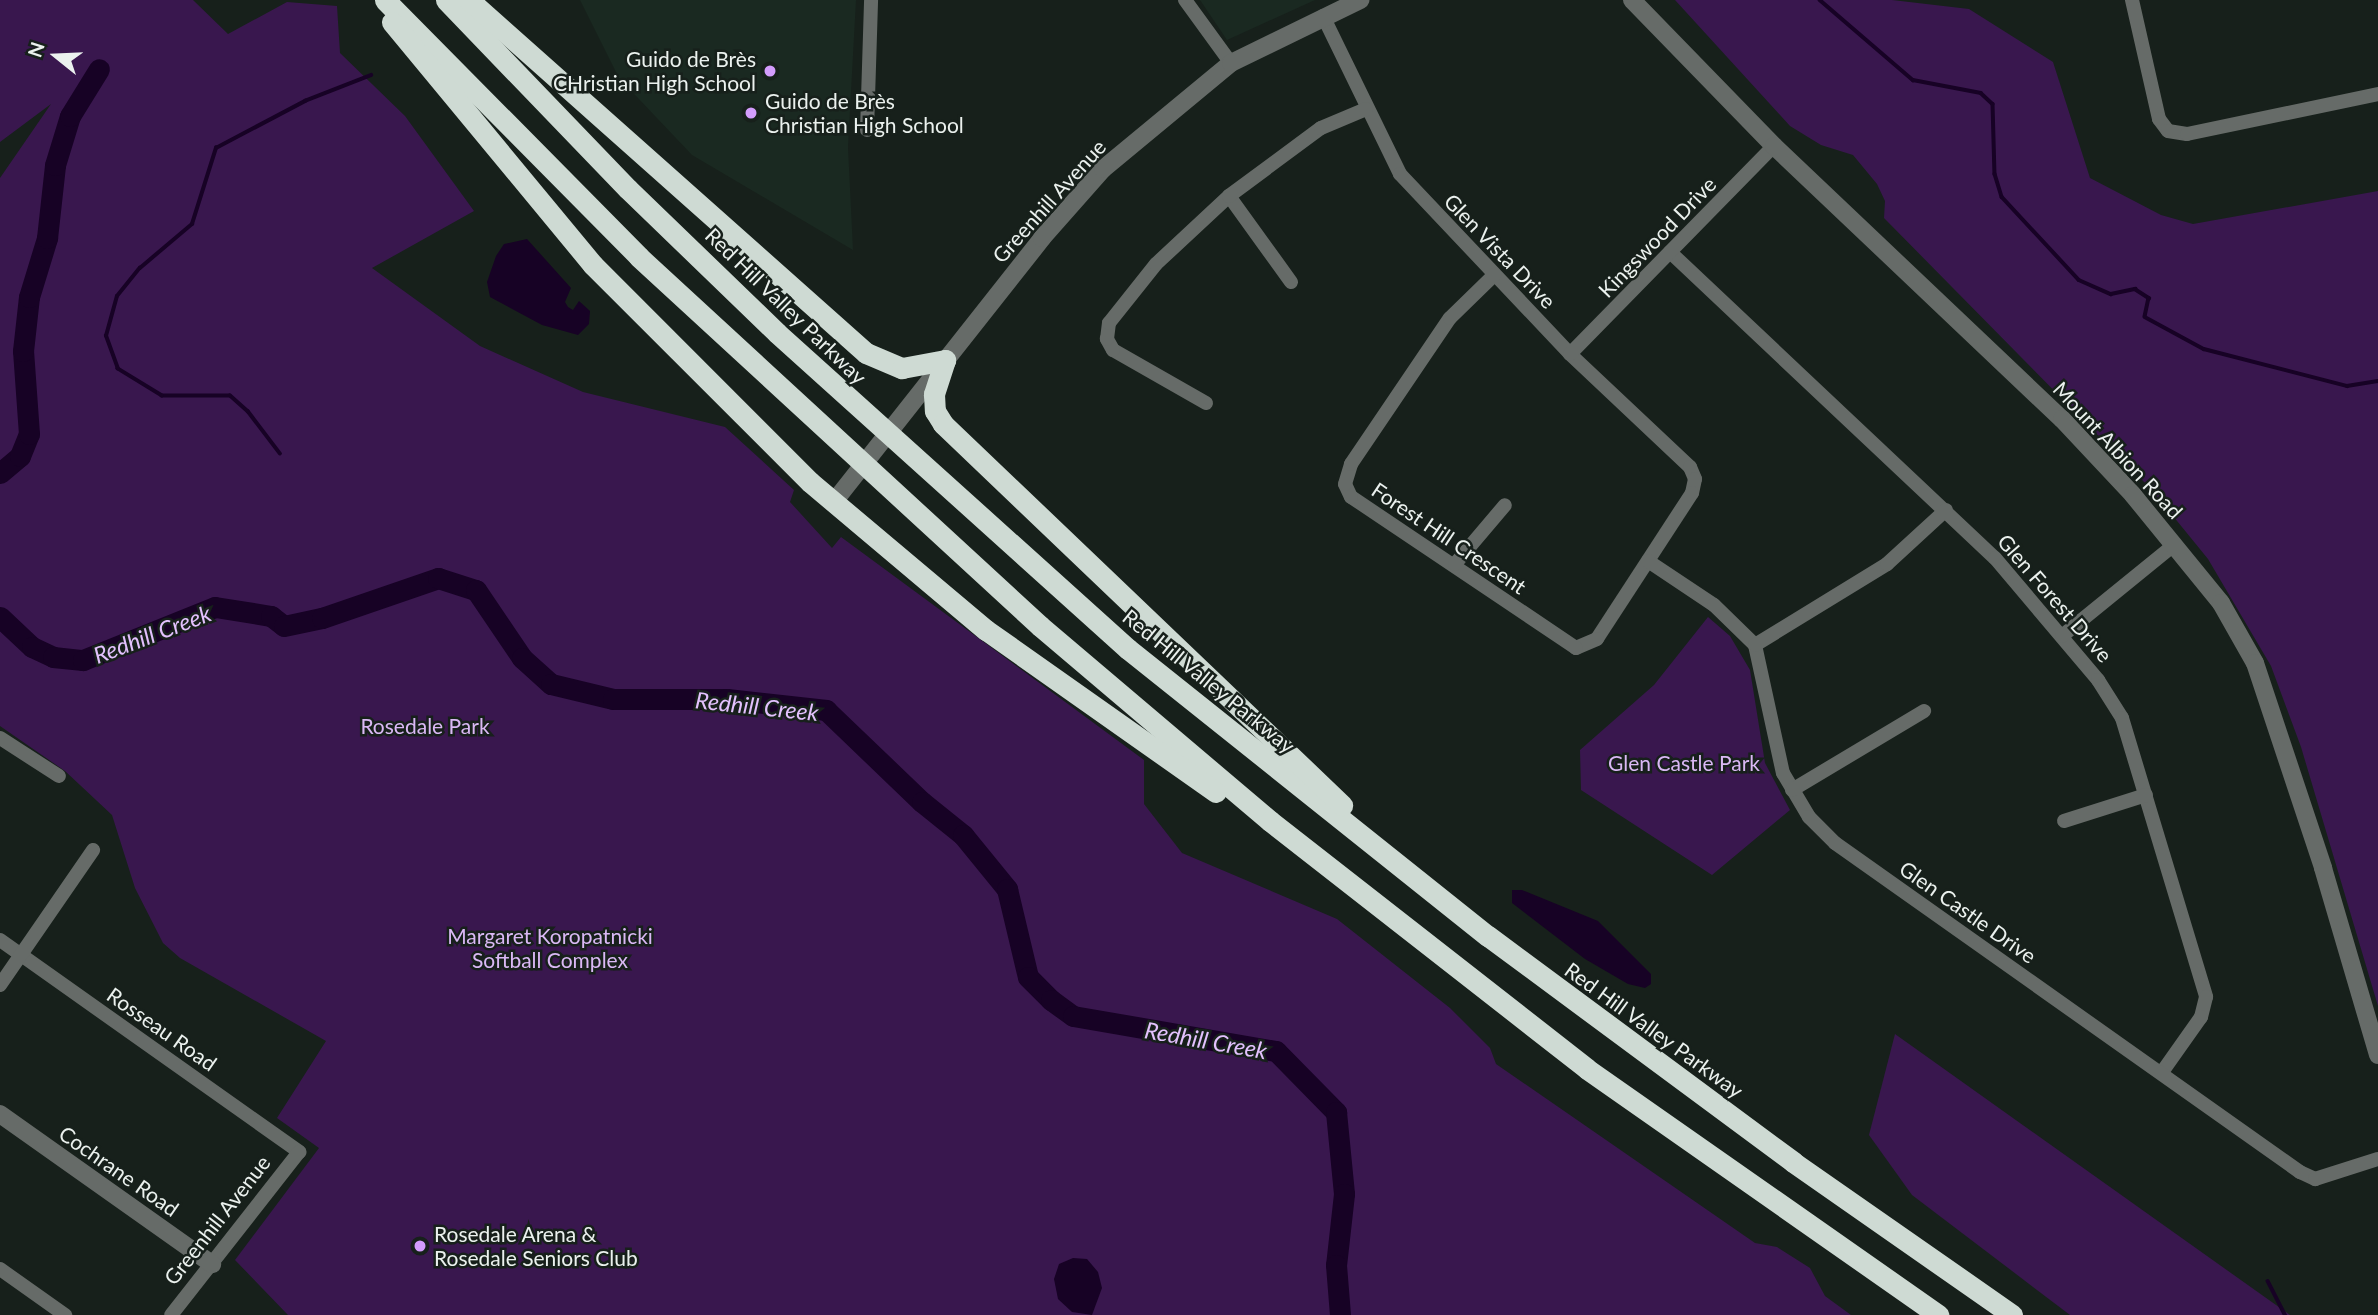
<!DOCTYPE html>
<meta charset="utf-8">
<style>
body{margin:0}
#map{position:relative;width:2378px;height:1315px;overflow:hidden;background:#17201b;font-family:Lato,sans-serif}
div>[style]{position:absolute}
.built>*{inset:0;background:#1a2921}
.green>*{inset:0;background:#39174e}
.water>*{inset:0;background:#170225}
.stream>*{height:3.5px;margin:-1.75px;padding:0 1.75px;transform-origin:1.75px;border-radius:1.75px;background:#170225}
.river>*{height:21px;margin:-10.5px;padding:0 10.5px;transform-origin:10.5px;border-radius:10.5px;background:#170225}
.minor>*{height:14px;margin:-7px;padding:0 7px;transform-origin:7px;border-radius:7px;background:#666b68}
.tertiary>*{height:18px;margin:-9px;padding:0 9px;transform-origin:9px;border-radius:9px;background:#666b68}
.motorway>*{height:21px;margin:-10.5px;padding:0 10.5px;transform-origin:10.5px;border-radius:10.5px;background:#cedad3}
.dots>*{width:19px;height:19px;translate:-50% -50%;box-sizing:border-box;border:4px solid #17201b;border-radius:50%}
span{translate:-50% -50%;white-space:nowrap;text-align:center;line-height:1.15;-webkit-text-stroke:5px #17201b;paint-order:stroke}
.poi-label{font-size:21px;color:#ebf1ee}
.right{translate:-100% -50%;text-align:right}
.left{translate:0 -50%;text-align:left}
.street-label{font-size:21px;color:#ebf1ee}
.park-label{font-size:21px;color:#dab8f5}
.water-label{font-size:23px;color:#e3c1fe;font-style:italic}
.north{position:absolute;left:21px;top:21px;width:70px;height:70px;-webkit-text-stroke:5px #17201b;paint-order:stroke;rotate:288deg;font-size:19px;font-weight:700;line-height:28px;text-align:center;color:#ebf1ee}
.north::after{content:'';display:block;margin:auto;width:24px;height:32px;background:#ebf1ee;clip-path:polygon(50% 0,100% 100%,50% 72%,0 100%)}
</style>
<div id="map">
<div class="built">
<i style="clip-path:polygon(580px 0,856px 0,848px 147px,853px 250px,692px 155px,619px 78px)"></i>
<i style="clip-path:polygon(1200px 0,1315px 0,1227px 40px)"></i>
</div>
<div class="green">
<i style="clip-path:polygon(0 0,193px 0,228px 34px,287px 2px,337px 6px,340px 53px,405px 116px,474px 211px,372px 268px,480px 346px,583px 392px,725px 427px,794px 490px,790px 502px,832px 548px,841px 537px,1144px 760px,1144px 804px,1182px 853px,1337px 919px,1450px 1008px,1490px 1048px,1496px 1064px,1755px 1243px,1777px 1247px,1810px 1268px,1825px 1296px,1851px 1315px,288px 1315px,235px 1260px,319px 1148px,277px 1118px,326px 1041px,180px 958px,163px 943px,135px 888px,112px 815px,65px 771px,0 726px,0 178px,51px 104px,0 142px)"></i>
<i style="clip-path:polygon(1675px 0,1892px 0,1969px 9px,2053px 62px,2090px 178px,2161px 215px,2193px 224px,2378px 191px,2378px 1006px,2301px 747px,2271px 666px,2208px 559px,2151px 489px,1884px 218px,1885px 201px,1877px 184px,1853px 155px,1821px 145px,1790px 126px)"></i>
<i style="clip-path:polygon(1708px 617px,1730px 636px,1750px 670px,1765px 763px,1790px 810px,1712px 875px,1581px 790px,1580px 750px,1654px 685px)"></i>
<i style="clip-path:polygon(1895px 1034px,2290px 1315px,2070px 1315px,1912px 1195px,1869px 1135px)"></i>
</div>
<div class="water">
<i style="clip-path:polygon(527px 239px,571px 288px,565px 302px,568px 307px,573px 310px,579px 301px,590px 311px,589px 324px,578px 335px,542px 325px,490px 297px,487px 282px,496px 256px,504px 244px)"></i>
<i style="clip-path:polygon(1512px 890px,1522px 890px,1598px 921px,1651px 974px,1651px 984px,1645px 988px,1628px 984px,1585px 959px,1512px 903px)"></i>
<i style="clip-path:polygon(1073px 1258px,1087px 1259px,1098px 1272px,1102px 1288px,1092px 1315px,1072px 1312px,1058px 1299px,1054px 1279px,1059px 1264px)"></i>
</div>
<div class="stream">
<i style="left:1820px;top:0;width:123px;rotate:40.7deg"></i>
<i style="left:1913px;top:80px;width:69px;rotate:10.8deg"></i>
<i style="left:1981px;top:93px;width:16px;rotate:43deg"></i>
<i style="left:1993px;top:104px;width:70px;rotate:88.4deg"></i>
<i style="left:1995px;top:174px;width:24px;rotate:73deg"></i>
<i style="left:2002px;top:197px;width:113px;rotate:47.1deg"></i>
<i style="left:2079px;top:280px;width:35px;rotate:24deg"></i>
<i style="left:2111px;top:294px;width:25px;rotate:-12deg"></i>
<i style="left:2135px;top:289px;width:17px;rotate:33deg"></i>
<i style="left:2149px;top:298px;width:19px;rotate:102deg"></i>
<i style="left:2145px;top:317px;width:67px;rotate:28.5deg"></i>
<i style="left:2204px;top:349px;width:148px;rotate:14.5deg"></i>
<i style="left:2347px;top:386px;width:31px;rotate:-9deg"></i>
<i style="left:280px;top:454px;width:53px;rotate:-127.3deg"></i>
<i style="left:248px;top:412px;width:24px;rotate:-138deg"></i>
<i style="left:230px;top:396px;width:68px;rotate:180deg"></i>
<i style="left:162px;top:396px;width:52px;rotate:-148.5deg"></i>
<i style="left:118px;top:369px;width:35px;rotate:-110deg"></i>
<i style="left:106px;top:336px;width:41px;rotate:-74.6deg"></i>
<i style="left:117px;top:296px;width:36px;rotate:-51deg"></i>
<i style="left:140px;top:268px;width:68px;rotate:-40.2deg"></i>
<i style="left:192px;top:224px;width:80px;rotate:-72.5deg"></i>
<i style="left:216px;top:148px;width:101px;rotate:-27.8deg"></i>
<i style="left:305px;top:101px;width:71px;rotate:-21.5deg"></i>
<i style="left:2268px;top:1281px;width:38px;rotate:63deg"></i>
</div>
<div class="river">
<i style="left:0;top:473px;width:26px;rotate:-40deg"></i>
<i style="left:20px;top:456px;width:24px;rotate:-68deg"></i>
<i style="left:29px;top:434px;width:83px;rotate:-94.1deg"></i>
<i style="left:23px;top:351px;width:54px;rotate:-83.7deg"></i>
<i style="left:29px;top:297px;width:62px;rotate:-73deg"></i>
<i style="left:47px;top:238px;width:73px;rotate:-83.7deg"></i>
<i style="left:55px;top:165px;width:51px;rotate:-73deg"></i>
<i style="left:70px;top:116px;width:55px;rotate:-58.3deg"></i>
<i style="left:0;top:617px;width:44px;rotate:43.2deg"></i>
<i style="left:32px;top:647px;width:23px;rotate:25deg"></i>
<i style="left:53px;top:657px;width:30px;rotate:6deg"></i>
<i style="left:83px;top:660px;width:142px;rotate:-21.9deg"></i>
<i style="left:215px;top:607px;width:57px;rotate:9.1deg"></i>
<i style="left:271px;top:616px;width:16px;rotate:38deg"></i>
<i style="left:284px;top:626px;width:39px;rotate:-12deg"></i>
<i style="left:322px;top:618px;width:123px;rotate:-19deg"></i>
<i style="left:438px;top:578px;width:40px;rotate:18deg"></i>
<i style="left:476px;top:590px;width:82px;rotate:55.9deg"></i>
<i style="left:522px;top:658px;width:39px;rotate:42deg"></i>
<i style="left:551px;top:684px;width:64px;rotate:13.6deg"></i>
<i style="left:613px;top:699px;width:114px"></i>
<i style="left:727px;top:699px;width:100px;rotate:6.3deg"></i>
<i style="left:826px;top:710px;width:133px;rotate:43.8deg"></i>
<i style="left:922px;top:802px;width:53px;rotate:38.8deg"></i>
<i style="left:963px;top:835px;width:70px;rotate:50.8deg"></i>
<i style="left:1007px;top:889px;width:90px;rotate:76.6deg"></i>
<i style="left:1028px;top:977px;width:33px;rotate:45deg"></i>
<i style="left:1051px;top:1000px;width:27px;rotate:36deg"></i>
<i style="left:1073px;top:1016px;width:206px;rotate:9.8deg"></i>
<i style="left:1276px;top:1051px;width:86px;rotate:45.5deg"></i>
<i style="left:1336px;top:1112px;width:82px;rotate:84.4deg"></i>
<i style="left:1344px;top:1194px;width:71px;rotate:96.4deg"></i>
<i style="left:1336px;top:1265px;width:50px;rotate:85.4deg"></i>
</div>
<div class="minor">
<i style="left:1185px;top:0;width:78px;rotate:53.9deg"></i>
<i style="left:2132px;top:0;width:122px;rotate:77.2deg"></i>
<i style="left:2159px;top:119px;width:15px;rotate:53deg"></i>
<i style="left:2168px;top:131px;width:19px;rotate:9deg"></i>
<i style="left:2187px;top:134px;width:195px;rotate:-11.8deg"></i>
<i style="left:1323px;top:16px;width:176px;rotate:64deg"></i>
<i style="left:1400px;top:174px;width:248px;rotate:46.6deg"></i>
<i style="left:1570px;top:354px;width:165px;rotate:43.3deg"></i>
<i style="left:1690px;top:467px;width:13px;rotate:67deg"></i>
<i style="left:1695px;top:479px;width:14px;rotate:102deg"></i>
<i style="left:1692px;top:493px;width:174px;rotate:123.1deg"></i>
<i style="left:1597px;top:639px;width:23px;rotate:157deg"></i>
<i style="left:1576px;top:648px;width:271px;rotate:-146.1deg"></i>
<i style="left:1351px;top:497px;width:14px;rotate:-115deg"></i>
<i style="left:1345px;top:484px;width:21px;rotate:-73deg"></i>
<i style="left:1351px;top:464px;width:176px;rotate:-55.9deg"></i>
<i style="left:1450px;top:318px;width:62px;rotate:-44.3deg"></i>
<i style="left:867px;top:130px;width:130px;rotate:-88.2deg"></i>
<i style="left:1229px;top:196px;width:106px;rotate:54.2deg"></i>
<i style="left:1670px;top:252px;width:446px;rotate:43.3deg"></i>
<i style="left:1995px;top:558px;width:160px;rotate:49.8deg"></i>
<i style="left:2098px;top:680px;width:45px;rotate:57.7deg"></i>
<i style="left:2122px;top:718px;width:291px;rotate:73.2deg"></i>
<i style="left:2206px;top:997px;width:21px;rotate:104deg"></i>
<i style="left:2201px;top:1017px;width:67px;rotate:125.3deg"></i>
<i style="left:1570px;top:354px;width:291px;rotate:-45.6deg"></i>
<i style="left:1206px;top:403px;width:107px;rotate:-150.3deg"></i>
<i style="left:1113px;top:350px;width:13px;rotate:-119deg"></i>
<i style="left:1107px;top:339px;width:16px;rotate:-83deg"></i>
<i style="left:1109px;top:323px;width:75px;rotate:-51.5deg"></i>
<i style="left:1156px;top:264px;width:100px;rotate:-43deg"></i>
<i style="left:1229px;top:196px;width:114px;rotate:-36.5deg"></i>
<i style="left:1321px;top:128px;width:49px;rotate:-22.9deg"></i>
<i style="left:1648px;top:561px;width:79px;rotate:33.7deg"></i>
<i style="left:1714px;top:605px;width:57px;rotate:44.3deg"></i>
<i style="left:1755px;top:645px;width:131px;rotate:77.7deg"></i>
<i style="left:1783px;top:773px;width:51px;rotate:59.4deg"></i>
<i style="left:1809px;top:817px;width:37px;rotate:45deg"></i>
<i style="left:1835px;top:843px;width:570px;rotate:35.28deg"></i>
<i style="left:2300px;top:1172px;width:17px;rotate:25deg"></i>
<i style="left:2315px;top:1179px;width:66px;rotate:-17.6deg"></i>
<i style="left:1455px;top:564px;width:77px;rotate:-49.7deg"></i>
<i style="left:2062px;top:636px;width:144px;rotate:-39.1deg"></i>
<i style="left:1755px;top:645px;width:155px;rotate:-31.5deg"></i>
<i style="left:1887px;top:564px;width:80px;rotate:-42.5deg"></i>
<i style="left:0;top:738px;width:70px;rotate:32.8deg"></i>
<i style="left:1792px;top:790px;width:154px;rotate:-30.9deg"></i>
<i style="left:2064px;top:821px;width:86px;rotate:-17.6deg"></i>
<i style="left:0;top:940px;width:367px;rotate:35.3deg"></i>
<i style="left:299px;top:1152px;width:207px;rotate:128.1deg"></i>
<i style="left:0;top:985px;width:164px;rotate:-55.4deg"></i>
<i style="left:0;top:1269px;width:80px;rotate:35.3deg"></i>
</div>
<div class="tertiary">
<i style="left:1632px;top:0;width:204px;rotate:45.8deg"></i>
<i style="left:1774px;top:146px;width:397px;rotate:43.5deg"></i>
<i style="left:2062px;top:419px;width:104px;rotate:46.9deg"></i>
<i style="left:2133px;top:495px;width:139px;rotate:50.8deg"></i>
<i style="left:2221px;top:603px;width:69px;rotate:60.5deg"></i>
<i style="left:2255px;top:663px;width:216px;rotate:71.6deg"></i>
<i style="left:2323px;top:868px;width:195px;rotate:73.6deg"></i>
<i style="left:833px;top:503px;width:337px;rotate:-51.7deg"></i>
<i style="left:1042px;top:238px;width:92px;rotate:-48.5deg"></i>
<i style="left:1103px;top:169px;width:166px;rotate:-39.6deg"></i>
<i style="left:1231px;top:63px;width:144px;rotate:-26deg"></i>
<i style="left:0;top:1114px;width:260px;rotate:35.3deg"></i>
</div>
<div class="motorway">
<i style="left:385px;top:0;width:361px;rotate:45.3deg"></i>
<i style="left:639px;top:257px;width:545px;rotate:42.62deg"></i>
<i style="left:1040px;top:626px;width:302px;rotate:40.3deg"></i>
<i style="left:1270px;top:821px;width:402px;rotate:38deg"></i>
<i style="left:1587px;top:1069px;width:429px;rotate:35deg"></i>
<i style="left:446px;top:0;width:262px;rotate:46.1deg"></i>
<i style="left:628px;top:189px;width:207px;rotate:44deg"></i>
<i style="left:777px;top:333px;width:472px;rotate:42deg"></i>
<i style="left:1128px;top:649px;width:460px;rotate:38.6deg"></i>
<i style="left:1488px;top:936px;width:380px;rotate:36.5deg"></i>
<i style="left:1793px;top:1162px;width:267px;rotate:34.9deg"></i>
<i style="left:469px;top:0;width:531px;rotate:41.64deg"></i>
<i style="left:866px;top:353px;width:39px;rotate:23deg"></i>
<i style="left:902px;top:368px;width:44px;rotate:-10.5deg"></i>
<i style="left:392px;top:22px;width:315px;rotate:50.4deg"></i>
<i style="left:593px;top:265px;width:307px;rotate:45deg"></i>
<i style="left:810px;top:482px;width:230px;rotate:40.1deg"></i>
<i style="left:986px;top:630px;width:281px;rotate:35.2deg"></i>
<i style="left:945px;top:360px;width:36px;rotate:108deg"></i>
<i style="left:934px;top:394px;width:17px;rotate:87deg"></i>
<i style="left:935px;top:411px;width:15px;rotate:58deg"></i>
<i style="left:943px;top:424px;width:552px;rotate:43.68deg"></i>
</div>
<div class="dots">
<i style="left:770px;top:71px;background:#d39cfc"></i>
<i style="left:751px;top:113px;background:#d39cfc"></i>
<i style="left:420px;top:1246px;background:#d39cfc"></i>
</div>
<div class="poi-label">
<span class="right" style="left:756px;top:71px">Guido de Brès<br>CHristian High School</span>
<span class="left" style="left:765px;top:113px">Guido de Brès<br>Christian High School</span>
<span class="left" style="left:434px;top:1246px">Rosedale Arena &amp;<br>Rosedale Seniors Club</span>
</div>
<div class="street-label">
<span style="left:1049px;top:201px;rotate:-48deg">Greenhill Avenue</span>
<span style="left:1657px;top:237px;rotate:-46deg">Kingswood Drive</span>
<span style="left:1500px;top:251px;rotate:46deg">Glen Vista Drive</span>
<span style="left:786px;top:306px;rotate:44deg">Red Hill Valley Parkway</span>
<span style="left:2118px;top:450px;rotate:47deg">Mount Albion Road</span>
<span style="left:1449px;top:538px;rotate:34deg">Forest Hill Crescent</span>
<span style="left:2055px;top:598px;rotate:49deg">Glen Forest Drive</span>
<span style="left:1209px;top:681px;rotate:39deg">Red Hill Valley Parkway</span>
<span style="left:1968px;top:912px;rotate:35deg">Glen Castle Drive</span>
<span style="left:162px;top:1029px;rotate:35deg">Rosseau Road</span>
<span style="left:1654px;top:1030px;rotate:36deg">Red Hill Valley Parkway</span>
<span style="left:119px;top:1171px;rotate:35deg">Cochrane Road</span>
<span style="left:217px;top:1220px;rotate:-52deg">Greenhill Avenue</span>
</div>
<div class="park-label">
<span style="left:425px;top:726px">Rosedale Park</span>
<span style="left:1684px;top:763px">Glen Castle Park</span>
<span style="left:550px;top:948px">Margaret Koropatnicki<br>Softball Complex</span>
</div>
<div class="water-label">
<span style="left:152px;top:634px;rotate:-21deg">Redhill Creek</span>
<span style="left:757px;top:706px;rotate:6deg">Redhill Creek</span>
<span style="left:1206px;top:1040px;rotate:10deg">Redhill Creek</span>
</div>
<div class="north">N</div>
</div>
